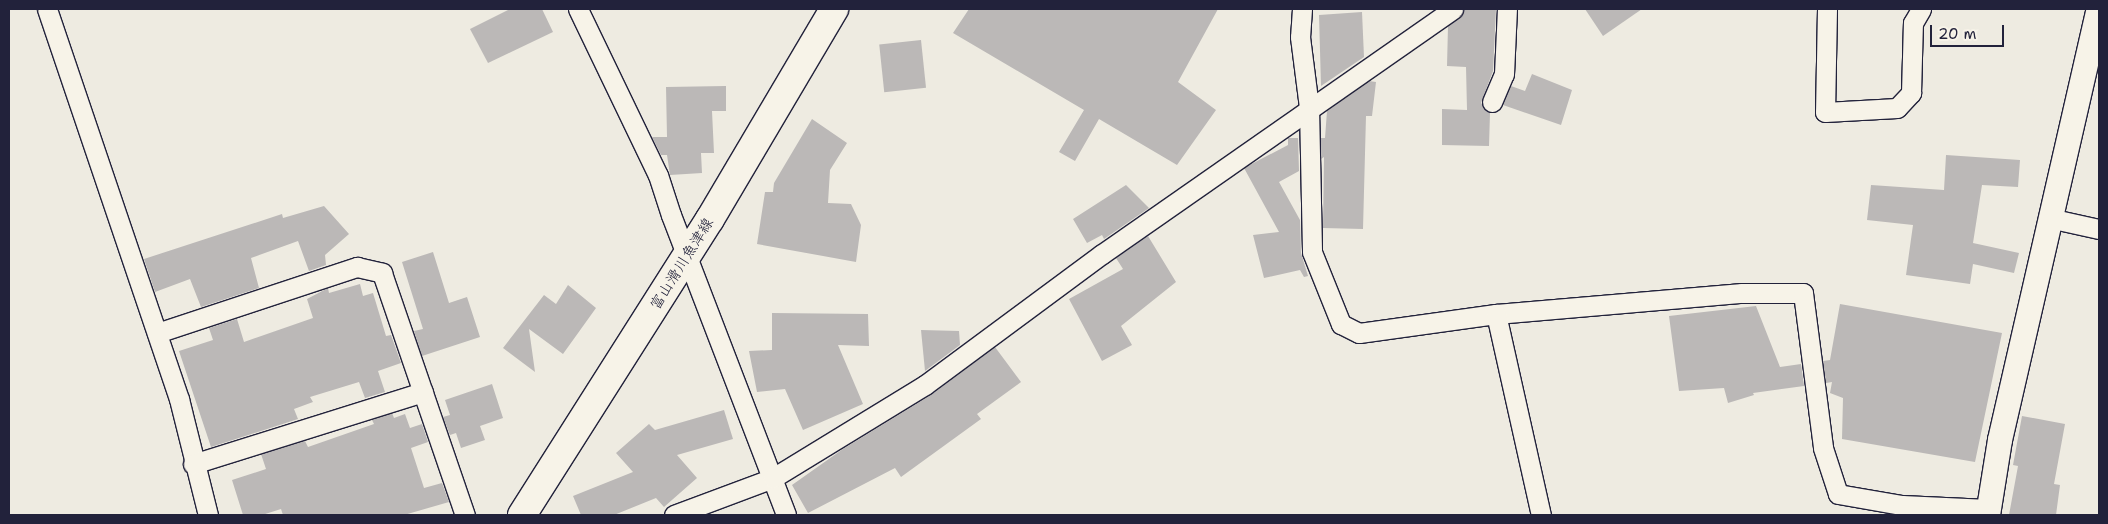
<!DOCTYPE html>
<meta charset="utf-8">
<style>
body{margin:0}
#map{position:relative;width:2108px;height:524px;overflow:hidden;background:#eeebe1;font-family:"Shantell Sans","Klee One",sans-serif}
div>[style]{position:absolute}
.building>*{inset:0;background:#bbb8b7;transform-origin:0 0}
.roads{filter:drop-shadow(1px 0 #22223b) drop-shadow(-1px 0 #22223b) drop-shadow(0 1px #22223b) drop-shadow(0 -1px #22223b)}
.minor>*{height:19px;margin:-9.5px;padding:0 9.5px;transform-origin:9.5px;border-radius:9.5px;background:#f7f3e8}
.tertiary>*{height:24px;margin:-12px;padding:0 12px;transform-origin:12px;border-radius:12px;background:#f7f3e8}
.secondary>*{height:28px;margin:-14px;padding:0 14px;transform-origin:14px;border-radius:14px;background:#f7f3e8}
span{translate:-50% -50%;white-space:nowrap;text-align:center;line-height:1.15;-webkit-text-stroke:4.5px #f7f3e8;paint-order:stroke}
.street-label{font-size:15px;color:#22223b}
.frame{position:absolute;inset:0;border:10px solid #22223b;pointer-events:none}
.scale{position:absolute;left:1930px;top:25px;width:74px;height:22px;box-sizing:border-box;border:2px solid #22223b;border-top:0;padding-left:6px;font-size:15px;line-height:18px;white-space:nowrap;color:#22223b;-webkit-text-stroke:4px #f7f3e8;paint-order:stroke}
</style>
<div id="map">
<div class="building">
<i style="clip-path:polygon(510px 9px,542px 9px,553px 32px,488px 63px,470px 29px)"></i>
<i style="clip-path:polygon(969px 9px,1218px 9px,1178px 82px,1216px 110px,1177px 165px,1099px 119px,1075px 161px,1059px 152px,1084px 110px,953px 33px)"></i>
<i style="clip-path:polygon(1464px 9px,1496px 9px,1493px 71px,1481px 103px,1490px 113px,1489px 146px,1442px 145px,1442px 109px,1467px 110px,1466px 67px,1447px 66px,1448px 26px,1460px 18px)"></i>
<i style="clip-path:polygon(1585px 9px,1642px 9px,1603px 36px)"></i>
<i style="clip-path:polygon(1362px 12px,1364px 57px,1321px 86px,1319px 15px)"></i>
<i style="left:921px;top:40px;width:48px;height:42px;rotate:84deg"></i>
<i style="clip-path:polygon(1532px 74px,1572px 90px,1561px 125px,1503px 105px,1511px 86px,1525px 91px)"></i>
<i style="clip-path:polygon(1369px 81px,1376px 82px,1372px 116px,1366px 116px,1363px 229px,1323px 228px,1324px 157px,1321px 159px,1321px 138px,1325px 138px,1327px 111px)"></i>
<i style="clip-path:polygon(726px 86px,726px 111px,712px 111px,714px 153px,701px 153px,702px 173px,670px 175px,667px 155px,661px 155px,652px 137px,667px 137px,666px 87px)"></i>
<i style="clip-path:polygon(812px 119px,847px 143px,830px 170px,828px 203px,851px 204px,861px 225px,856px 262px,757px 244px,765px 192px,773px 192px,774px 183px)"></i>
<i style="clip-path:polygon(1288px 138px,1298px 138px,1299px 171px,1279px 182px,1300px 220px,1301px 253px,1308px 276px,1304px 277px,1300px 270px,1264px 278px,1253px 235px,1279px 232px,1244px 168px,1288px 145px)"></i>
<i style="clip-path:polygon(1946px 155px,2020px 160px,2018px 187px,1982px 185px,1973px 243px,2019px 253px,2014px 273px,1973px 264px,1970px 284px,1906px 275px,1913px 225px,1867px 220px,1871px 185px,1944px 190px)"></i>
<i style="clip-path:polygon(1126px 185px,1149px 208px,1104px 239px,1102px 235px,1087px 243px,1073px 219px)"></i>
<i style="clip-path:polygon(324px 206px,349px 234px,325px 255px,326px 265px,309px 271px,298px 241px,251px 258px,259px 288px,201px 307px,190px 279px,155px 292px,144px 259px,282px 214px,283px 218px)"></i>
<i style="clip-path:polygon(1148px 236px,1176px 282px,1121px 326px,1132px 345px,1102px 361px,1069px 299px,1123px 269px,1116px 258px)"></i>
<i style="clip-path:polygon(433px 252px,449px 303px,467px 297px,480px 337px,422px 356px,414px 331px,423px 329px,402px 262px)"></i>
<i style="clip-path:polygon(360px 284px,363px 296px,373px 293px,386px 336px,391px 335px,401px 363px,378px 371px,385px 392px,365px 398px,359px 382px,310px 397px,313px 402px,294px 409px,298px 419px,211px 447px,179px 351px,213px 340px,209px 328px,237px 319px,244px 342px,313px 318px,307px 299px,328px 288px,329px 293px)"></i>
<i style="clip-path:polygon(568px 285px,596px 308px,563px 354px,529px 329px,535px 372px,503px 348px,544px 295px,556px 304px)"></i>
<i style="clip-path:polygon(1840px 304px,2002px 333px,1975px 462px,1842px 439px,1843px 398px,1830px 393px,1832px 382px,1826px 383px,1823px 361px,1830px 360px)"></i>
<i style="clip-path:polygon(1756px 306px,1780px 367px,1801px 364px,1804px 386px,1753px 393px,1754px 395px,1728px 403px,1724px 388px,1679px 391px,1669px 316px)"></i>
<i style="clip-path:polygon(772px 313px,868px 314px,869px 346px,838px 345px,863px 404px,803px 430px,785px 389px,757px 392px,749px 351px,772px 350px)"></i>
<i style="clip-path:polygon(921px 330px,959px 331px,960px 345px,925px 371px)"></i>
<i style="clip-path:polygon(995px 347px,1021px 382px,977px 414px,981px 419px,901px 477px,895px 468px,808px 513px,792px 485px,843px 449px,931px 395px)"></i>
<i style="clip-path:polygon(492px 384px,503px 418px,480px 426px,485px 440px,461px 448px,456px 433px,450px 435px,443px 417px,450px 415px,445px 400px)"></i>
<i style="clip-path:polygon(724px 410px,733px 439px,677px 455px,697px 478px,664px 507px,656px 498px,614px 515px,581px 515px,573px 496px,633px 472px,616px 453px,649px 424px,655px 430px)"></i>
<i style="clip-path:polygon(392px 413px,394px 418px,405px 414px,410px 428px,422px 424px,428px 442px,411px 448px,424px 488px,442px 483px,449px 502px,404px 515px,283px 515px,281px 509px,262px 515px,243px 515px,232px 480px,266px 469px,261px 454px,305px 441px,308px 447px,374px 424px,372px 420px)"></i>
<i style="clip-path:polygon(2022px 416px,2065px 424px,2054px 484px,2060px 485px,2056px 515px,2009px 515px,2018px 466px,2013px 465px)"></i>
</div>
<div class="roads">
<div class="minor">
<i style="left:47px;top:9px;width:412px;rotate:71.3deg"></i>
<i style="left:179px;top:399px;width:120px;rotate:76deg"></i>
<i style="left:578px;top:9px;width:184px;rotate:64.3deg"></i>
<i style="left:658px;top:175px;width:42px;rotate:72deg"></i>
<i style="left:671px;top:215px;width:321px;rotate:69deg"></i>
<i style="left:1302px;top:9px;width:28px;rotate:94deg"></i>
<i style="left:1300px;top:37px;width:71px;rotate:82.7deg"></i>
<i style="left:1309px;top:107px;width:145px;rotate:88.8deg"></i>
<i style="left:1312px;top:252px;width:78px;rotate:68.1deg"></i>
<i style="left:1341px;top:324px;width:20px;rotate:27deg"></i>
<i style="left:1359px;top:333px;width:138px;rotate:-7.9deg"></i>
<i style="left:1496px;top:314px;width:247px;rotate:-4.9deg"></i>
<i style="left:1742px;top:293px;width:61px"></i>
<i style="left:1803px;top:293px;width:156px;rotate:82.6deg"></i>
<i style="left:1823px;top:448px;width:48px;rotate:71.9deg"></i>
<i style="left:1838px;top:494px;width:65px;rotate:9.8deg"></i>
<i style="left:1902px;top:505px;width:86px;rotate:2.7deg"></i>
<i style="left:1827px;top:9px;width:103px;rotate:91.1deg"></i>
<i style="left:1825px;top:112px;width:72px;rotate:-3.2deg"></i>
<i style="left:1897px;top:108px;width:21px;rotate:-47deg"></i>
<i style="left:1911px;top:93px;width:70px;rotate:-88.4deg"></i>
<i style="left:1913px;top:23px;width:16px;rotate:-60deg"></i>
<i style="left:1492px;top:102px;width:30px;rotate:-67deg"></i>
<i style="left:1504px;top:74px;width:65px;rotate:-87.4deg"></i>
<i style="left:2049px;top:218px;width:51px;rotate:12.4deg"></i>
<i style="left:1496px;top:314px;width:206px;rotate:77.4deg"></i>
<i style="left:157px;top:333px;width:211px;rotate:-18.3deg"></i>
<i style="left:357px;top:267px;width:26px;rotate:13deg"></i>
<i style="left:382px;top:273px;width:256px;rotate:71.1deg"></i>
<i style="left:193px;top:464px;width:241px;rotate:-17.4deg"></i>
<i style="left:674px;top:515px;width:106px;rotate:-20.5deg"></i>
<i style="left:773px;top:478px;width:178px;rotate:-31.5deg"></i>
<i style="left:925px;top:385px;width:220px;rotate:-36.5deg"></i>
<i style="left:1102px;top:254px;width:428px;rotate:-34.9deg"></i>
</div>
<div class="tertiary">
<i style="left:1988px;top:515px;width:76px;rotate:-80.9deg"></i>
<i style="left:2000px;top:440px;width:442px;rotate:-77.1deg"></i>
</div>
<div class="secondary">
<i style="left:522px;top:515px;width:351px;rotate:-57.6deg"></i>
<i style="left:710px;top:219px;width:244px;rotate:-59.4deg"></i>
</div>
</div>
<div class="street-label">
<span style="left:682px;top:264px;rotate:-58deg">富山滑川魚津線</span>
</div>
<div class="frame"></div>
<div class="scale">20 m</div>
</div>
